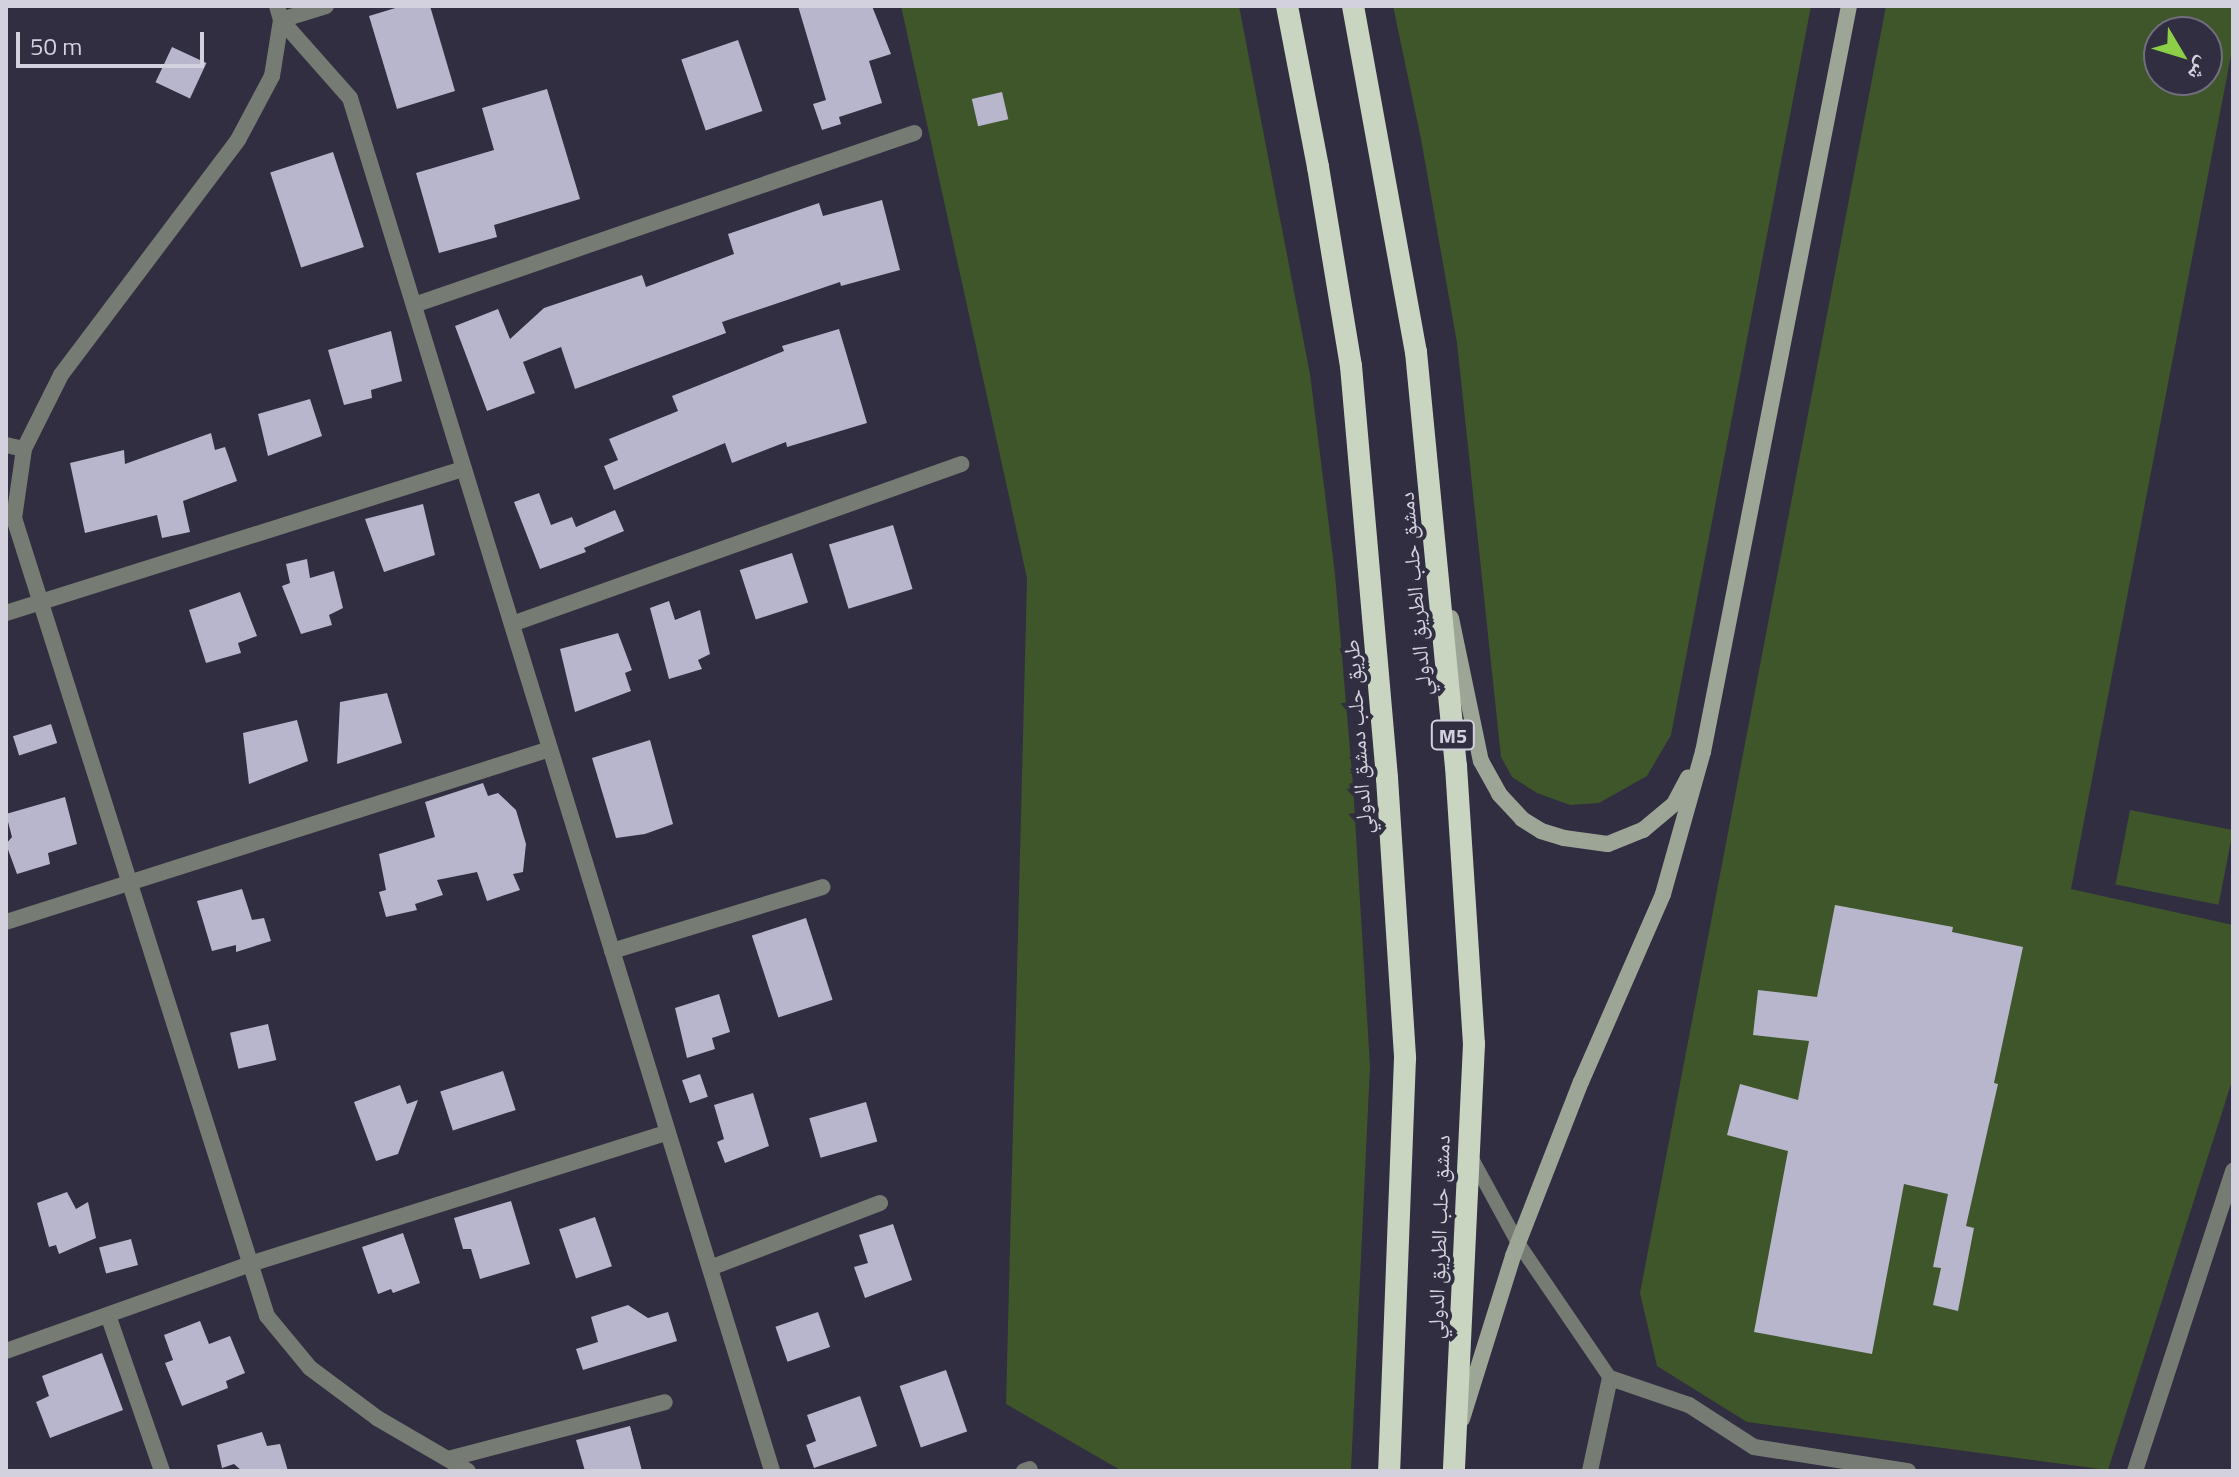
<!DOCTYPE html>
<meta charset="utf-8">
<style>
body{margin:0}
#map{position:relative;width:2239px;height:1477px;overflow:hidden;background:#302e40;font-family:"Titillium Web","Noto Naskh Arabic",sans-serif}
div>[style]{position:absolute}
.green>*{inset:0;background:#3f552a;transform-origin:0 0}
.building>*{inset:0;background:#b7b6cc;transform-origin:0 0}
.service>*{height:14px;margin:-7px;padding:0 7px;transform-origin:7px;border-radius:7px;background:#767b73}
.minor>*{height:16px;margin:-8px;padding:0 8px;transform-origin:8px;border-radius:8px;background:#767b73}
.secondary>*{height:16px;margin:-8px;padding:0 8px;transform-origin:8px;border-radius:8px;background:#9da597}
.trunk>*{height:22px;margin:-11px;padding:0 11px;transform-origin:11px;border-radius:11px;background:#c9d4c1}
span{translate:-50% -50%;white-space:nowrap;text-align:center;line-height:1.15;-webkit-text-stroke:8px #302e40;paint-order:stroke}
.shield-label span{padding:2px 6px;background:#302e40;border:2px solid;border-radius:6px;-webkit-text-stroke-width:0}
.shield-label{font-size:20px;color:#d2d1dd;font-weight:700}
.street-label{font-size:22px;color:#d2d1dd}
.frame{position:absolute;inset:0;border:8px solid #d2d1dd;pointer-events:none}
.north{position:absolute;left:2143px;top:16px;width:80px;height:80px;box-sizing:border-box;background:#302e40;border:2px solid #716f7f;border-radius:50%;rotate:128deg;font-size:22px;font-weight:700;line-height:32px;text-align:center;color:#d2d1dd}
.north::after{content:'';display:block;margin:auto;width:28px;height:36px;background:#8cce45;clip-path:polygon(50% 0,100% 100%,50% 72%,0 100%)}
.scale{position:absolute;left:16px;top:32px;width:188px;height:36px;box-sizing:border-box;border:4px solid #d2d1dd;border-top:0;padding-left:10px;font-size:24px;line-height:28px;white-space:nowrap;color:#d2d1dd;-webkit-text-stroke:6px #302e40;paint-order:stroke}
</style>
<div id="map">
<div class="green">
<i style="clip-path:polygon(901px 6px,1239px 6px,1310px 374px,1335px 574px,1353px 785px,1370px 1066px,1351px 1471px,1122px 1471px,1006px 1404px,1027px 578px)"></i>
<i style="clip-path:polygon(1393px 6px,1811px 6px,1671px 735px,1647px 776px,1599px 803px,1570px 805px,1537px 793px,1512px 777px,1501px 757px,1457px 343px,1421px 139px)"></i>
<i style="clip-path:polygon(evenodd,1886px 6px,2233px 6px,2233px 45px,2071px 889px,2233px 925px,2233px 1078px,2108px 1470px,1747px 1422px,1657px 1366px,1640px 1293px,1886px 6px,2159px 32px,2207px 32px,2207px 80px,2159px 80px,2159px 32px)"></i>
<i style="left:2130px;top:810px;width:105px;height:76px;rotate:11deg"></i>
</div>
<div class="building">
<i style="clip-path:polygon(402px 6px,430px 6px,455px 91px,397px 109px,369px 16px)"></i>
<i style="clip-path:polygon(798px 6px,872px 6px,891px 54px,869px 61px,882px 103px,839px 117px,841px 124px,822px 130px,813px 104px,826px 100px)"></i>
<i style="left:738px;top:40px;width:75px;height:60px;rotate:71deg"></i>
<i style="left:172px;top:47px;width:38px;height:39px;rotate:25deg"></i>
<i style="clip-path:polygon(547px 89px,580px 199px,494px 225px,497px 237px,439px 253px,416px 173px,494px 150px,482px 108px)"></i>
<i style="left:1002px;top:92px;width:28px;height:31px;rotate:77deg"></i>
<i style="left:333px;top:152px;width:100px;height:66px;rotate:72deg"></i>
<i style="clip-path:polygon(882px 200px,900px 270px,841px 286px,840px 282px,722px 322px,726px 333px,575px 389px,561px 347px,523px 362px,535px 393px,487px 411px,455px 326px,498px 309px,510px 339px,544px 308px,642px 275px,646px 287px,734px 254px,728px 234px,819px 203px,823px 216px)"></i>
<i style="clip-path:polygon(839px 329px,867px 423px,787px 447px,786px 442px,732px 463px,725px 443px,614px 490px,604px 466px,618px 460px,609px 439px,678px 411px,672px 396px,784px 351px,782px 346px)"></i>
<i style="clip-path:polygon(391px 331px,402px 381px,371px 390px,372px 398px,344px 405px,328px 350px)"></i>
<i style="clip-path:polygon(310px 399px,322px 436px,268px 456px,258px 414px)"></i>
<i style="clip-path:polygon(211px 433px,215px 450px,225px 447px,237px 481px,183px 501px,190px 532px,162px 538px,157px 515px,85px 533px,70px 463px,124px 450px,125px 464px)"></i>
<i style="clip-path:polygon(539px 493px,551px 525px,572px 517px,576px 527px,615px 510px,624px 531px,584px 548px,586px 552px,540px 569px,514px 502px)"></i>
<i style="clip-path:polygon(423px 504px,435px 555px,384px 572px,365px 519px)"></i>
<i style="left:893px;top:525px;width:67px;height:67px;rotate:73deg"></i>
<i style="left:792px;top:553px;width:52px;height:55px;rotate:72deg"></i>
<i style="clip-path:polygon(307px 559px,310px 578px,334px 571px,343px 608px,329px 615px,332px 625px,301px 634px,282px 586px,290px 583px,286px 564px)"></i>
<i style="clip-path:polygon(240px 592px,257px 636px,238px 643px,241px 653px,206px 663px,189px 610px)"></i>
<i style="clip-path:polygon(669px 601px,675px 620px,700px 610px,710px 654px,698px 660px,702px 669px,669px 679px,650px 608px)"></i>
<i style="clip-path:polygon(618px 633px,632px 670px,625px 673px,631px 691px,575px 712px,560px 649px)"></i>
<i style="clip-path:polygon(387px 693px,402px 743px,337px 764px,340px 702px)"></i>
<i style="clip-path:polygon(297px 720px,308px 761px,249px 784px,243px 733px)"></i>
<i style="left:51px;top:724px;width:20px;height:40px;rotate:72deg"></i>
<i style="clip-path:polygon(650px 740px,673px 824px,645px 834px,616px 838px,592px 758px)"></i>
<i style="clip-path:polygon(483px 783px,488px 796px,498px 793px,516px 810px,526px 844px,523px 872px,513px 874px,520px 890px,487px 901px,477px 872px,437px 880px,443px 895px,415px 904px,417px 910px,386px 917px,379px 892px,386px 890px,379px 854px,435px 837px,425px 802px)"></i>
<i style="clip-path:polygon(65px 797px,77px 844px,48px 853px,50px 864px,17px 874px,6px 844px,12px 837px,6px 814px)"></i>
<i style="clip-path:polygon(242px 889px,252px 920px,264px 918px,271px 941px,236px 952px,236px 945px,212px 951px,197px 901px)"></i>
<i style="clip-path:polygon(1835px 905px,1953px 927px,1952px 932px,2023px 947px,1994px 1083px,1998px 1084px,1966px 1226px,1974px 1228px,1958px 1311px,1933px 1305px,1941px 1268px,1933px 1267px,1948px 1194px,1904px 1184px,1872px 1354px,1754px 1332px,1788px 1151px,1727px 1135px,1740px 1084px,1798px 1100px,1809px 1041px,1753px 1035px,1758px 990px,1817px 997px)"></i>
<i style="left:806px;top:918px;width:86px;height:57px;rotate:72deg"></i>
<i style="clip-path:polygon(719px 994px,730px 1032px,712px 1038px,715px 1049px,687px 1058px,675px 1008px)"></i>
<i style="left:268px;top:1024px;width:37px;height:39px;rotate:77deg"></i>
<i style="left:503px;top:1071px;width:41px;height:66px;rotate:72deg"></i>
<i style="left:700px;top:1074px;width:24px;height:19px;rotate:71deg"></i>
<i style="clip-path:polygon(400px 1085px,407px 1104px,418px 1100px,398px 1154px,376px 1161px,354px 1102px)"></i>
<i style="clip-path:polygon(753px 1093px,769px 1146px,725px 1163px,717px 1142px,724px 1139px,714px 1105px)"></i>
<i style="left:866px;top:1102px;width:41px;height:59px;rotate:74deg"></i>
<i style="clip-path:polygon(67px 1192px,76px 1209px,88px 1202px,96px 1238px,59px 1254px,56px 1245px,49px 1247px,37px 1203px)"></i>
<i style="clip-path:polygon(511px 1201px,530px 1264px,480px 1279px,471px 1249px,463px 1249px,454px 1218px)"></i>
<i style="left:595px;top:1217px;width:52px;height:38px;rotate:71deg"></i>
<i style="clip-path:polygon(893px 1224px,912px 1280px,865px 1298px,854px 1267px,868px 1263px,859px 1235px)"></i>
<i style="clip-path:polygon(403px 1233px,420px 1283px,393px 1293px,391px 1289px,378px 1294px,362px 1247px)"></i>
<i style="left:131px;top:1239px;width:27px;height:33px;rotate:75deg"></i>
<i style="clip-path:polygon(628px 1305px,648px 1318px,668px 1312px,677px 1341px,583px 1370px,576px 1349px,598px 1342px,591px 1317px)"></i>
<i style="left:818px;top:1312px;width:37px;height:45px;rotate:71deg"></i>
<i style="clip-path:polygon(200px 1321px,209px 1344px,230px 1336px,245px 1373px,226px 1381px,228px 1388px,182px 1406px,165px 1363px,173px 1360px,164px 1335px)"></i>
<i style="clip-path:polygon(102px 1353px,123px 1410px,50px 1438px,36px 1402px,49px 1396px,42px 1376px)"></i>
<i style="left:946px;top:1370px;width:65px;height:49px;rotate:71deg"></i>
<i style="clip-path:polygon(860px 1396px,877px 1446px,814px 1468px,806px 1445px,816px 1441px,807px 1415px)"></i>
<i style="clip-path:polygon(630px 1426px,642px 1471px,585px 1471px,576px 1440px)"></i>
<i style="clip-path:polygon(262px 1432px,267px 1446px,280px 1444px,288px 1471px,242px 1471px,234px 1464px,222px 1468px,217px 1445px)"></i>
</div>
<div class="service">
<i style="left:1470px;top:1155px;width:100px;rotate:61.4deg"></i>
<i style="left:1518px;top:1243px;width:163px;rotate:55.7deg"></i>
</div>
<div class="minor">
<i style="left:277px;top:6px;width:15px;rotate:74deg"></i>
<i style="left:281px;top:20px;width:57px;rotate:99.1deg"></i>
<i style="left:272px;top:76px;width:72px;rotate:118deg"></i>
<i style="left:238px;top:140px;width:294px;rotate:127deg"></i>
<i style="left:61px;top:375px;width:83px;rotate:116.6deg"></i>
<i style="left:24px;top:449px;width:70px;rotate:98.2deg"></i>
<i style="left:14px;top:518px;width:837px;rotate:72.41deg"></i>
<i style="left:267px;top:1316px;width:67px;rotate:50.4deg"></i>
<i style="left:310px;top:1368px;width:84px;rotate:36.7deg"></i>
<i style="left:377px;top:1418px;width:105px;rotate:30.2deg"></i>
<i style="left:326px;top:6px;width:47px;rotate:162.7deg"></i>
<i style="left:281px;top:20px;width:104px;rotate:48.5deg"></i>
<i style="left:350px;top:98px;width:1436px;rotate:72.91deg"></i>
<i style="left:414px;top:305px;width:529px;rotate:-18.98deg"></i>
<i style="left:6px;top:445px;width:18px;rotate:13deg"></i>
<i style="left:6px;top:613px;width:480px;rotate:-17.5deg"></i>
<i style="left:512px;top:624px;width:477px;rotate:-19.6deg"></i>
<i style="left:6px;top:922px;width:571px;rotate:-17.64deg"></i>
<i style="left:612px;top:951px;width:220px;rotate:-16.9deg"></i>
<i style="left:710px;top:1268px;width:182px;rotate:-20.9deg"></i>
<i style="left:108px;top:1315px;width:165px;rotate:70.9deg"></i>
<i style="left:6px;top:1351px;width:259px;rotate:-19.6deg"></i>
<i style="left:250px;top:1264px;width:438px;rotate:-17.5deg"></i>
<i style="left:448px;top:1459px;width:224px;rotate:-14.7deg"></i>
<i style="left:1024px;top:1471px;width:6px;rotate:-18deg"></i>
<i style="left:1590px;top:1471px;width:95px;rotate:-77.9deg"></i>
<i style="left:1610px;top:1378px;width:83px;rotate:18.9deg"></i>
<i style="left:1689px;top:1405px;width:77px;rotate:32.9deg"></i>
<i style="left:1754px;top:1447px;width:156px;rotate:8.9deg"></i>
<i style="left:2135px;top:1471px;width:316px;rotate:-71.9deg"></i>
</div>
<div class="secondary">
<i style="left:1451px;top:618px;width:146px;rotate:78.2deg"></i>
<i style="left:1481px;top:761px;width:38px;rotate:61deg"></i>
<i style="left:1499px;top:794px;width:34px;rotate:47deg"></i>
<i style="left:1522px;top:819px;width:22px;rotate:32deg"></i>
<i style="left:1541px;top:831px;width:24px;rotate:17deg"></i>
<i style="left:1564px;top:838px;width:44px;rotate:7.8deg"></i>
<i style="left:1608px;top:844px;width:38px;rotate:-22deg"></i>
<i style="left:1643px;top:830px;width:40px;rotate:-40deg"></i>
<i style="left:1674px;top:804px;width:30px;rotate:-62deg"></i>
<i style="left:1462px;top:1419px;width:171px;rotate:-72.6deg"></i>
<i style="left:1513px;top:1256px;width:187px;rotate:-68.7deg"></i>
<i style="left:1581px;top:1082px;width:205px;rotate:-66.4deg"></i>
<i style="left:1663px;top:894px;width:148px;rotate:-74.3deg"></i>
<i style="left:1703px;top:752px;width:760px;rotate:-78.93deg"></i>
</div>
<div class="trunk">
<i style="left:1287px;top:6px;width:164px;rotate:79.1deg"></i>
<i style="left:1318px;top:167px;width:202px;rotate:80.6deg"></i>
<i style="left:1351px;top:366px;width:414px;rotate:85deg"></i>
<i style="left:1387px;top:778px;width:281px;rotate:86.3deg"></i>
<i style="left:1405px;top:1058px;width:413px;rotate:92.2deg"></i>
<i style="left:1353px;top:6px;width:352px;rotate:79.7deg"></i>
<i style="left:1416px;top:352px;width:416px;rotate:84.5deg"></i>
<i style="left:1456px;top:766px;width:279px;rotate:86.3deg"></i>
<i style="left:1474px;top:1044px;width:427px;rotate:92.7deg"></i>
</div>
<div class="shield-label">
<span style="left:1453px;top:735px">M5</span>
</div>
<div class="street-label">
<span style="left:1415px;top:594px;rotate:-95deg">دمشق حلب الطريق الدولي</span>
<span style="left:1358px;top:737px;rotate:-94deg">طريق حلب دمشق الدولي</span>
<span style="left:1439px;top:1237px;rotate:-88deg">دمشق حلب الطريق الدولي</span>
</div>
<div class="frame"></div>
<div class="north">ش</div>
<div class="scale">50 m</div>
</div>
